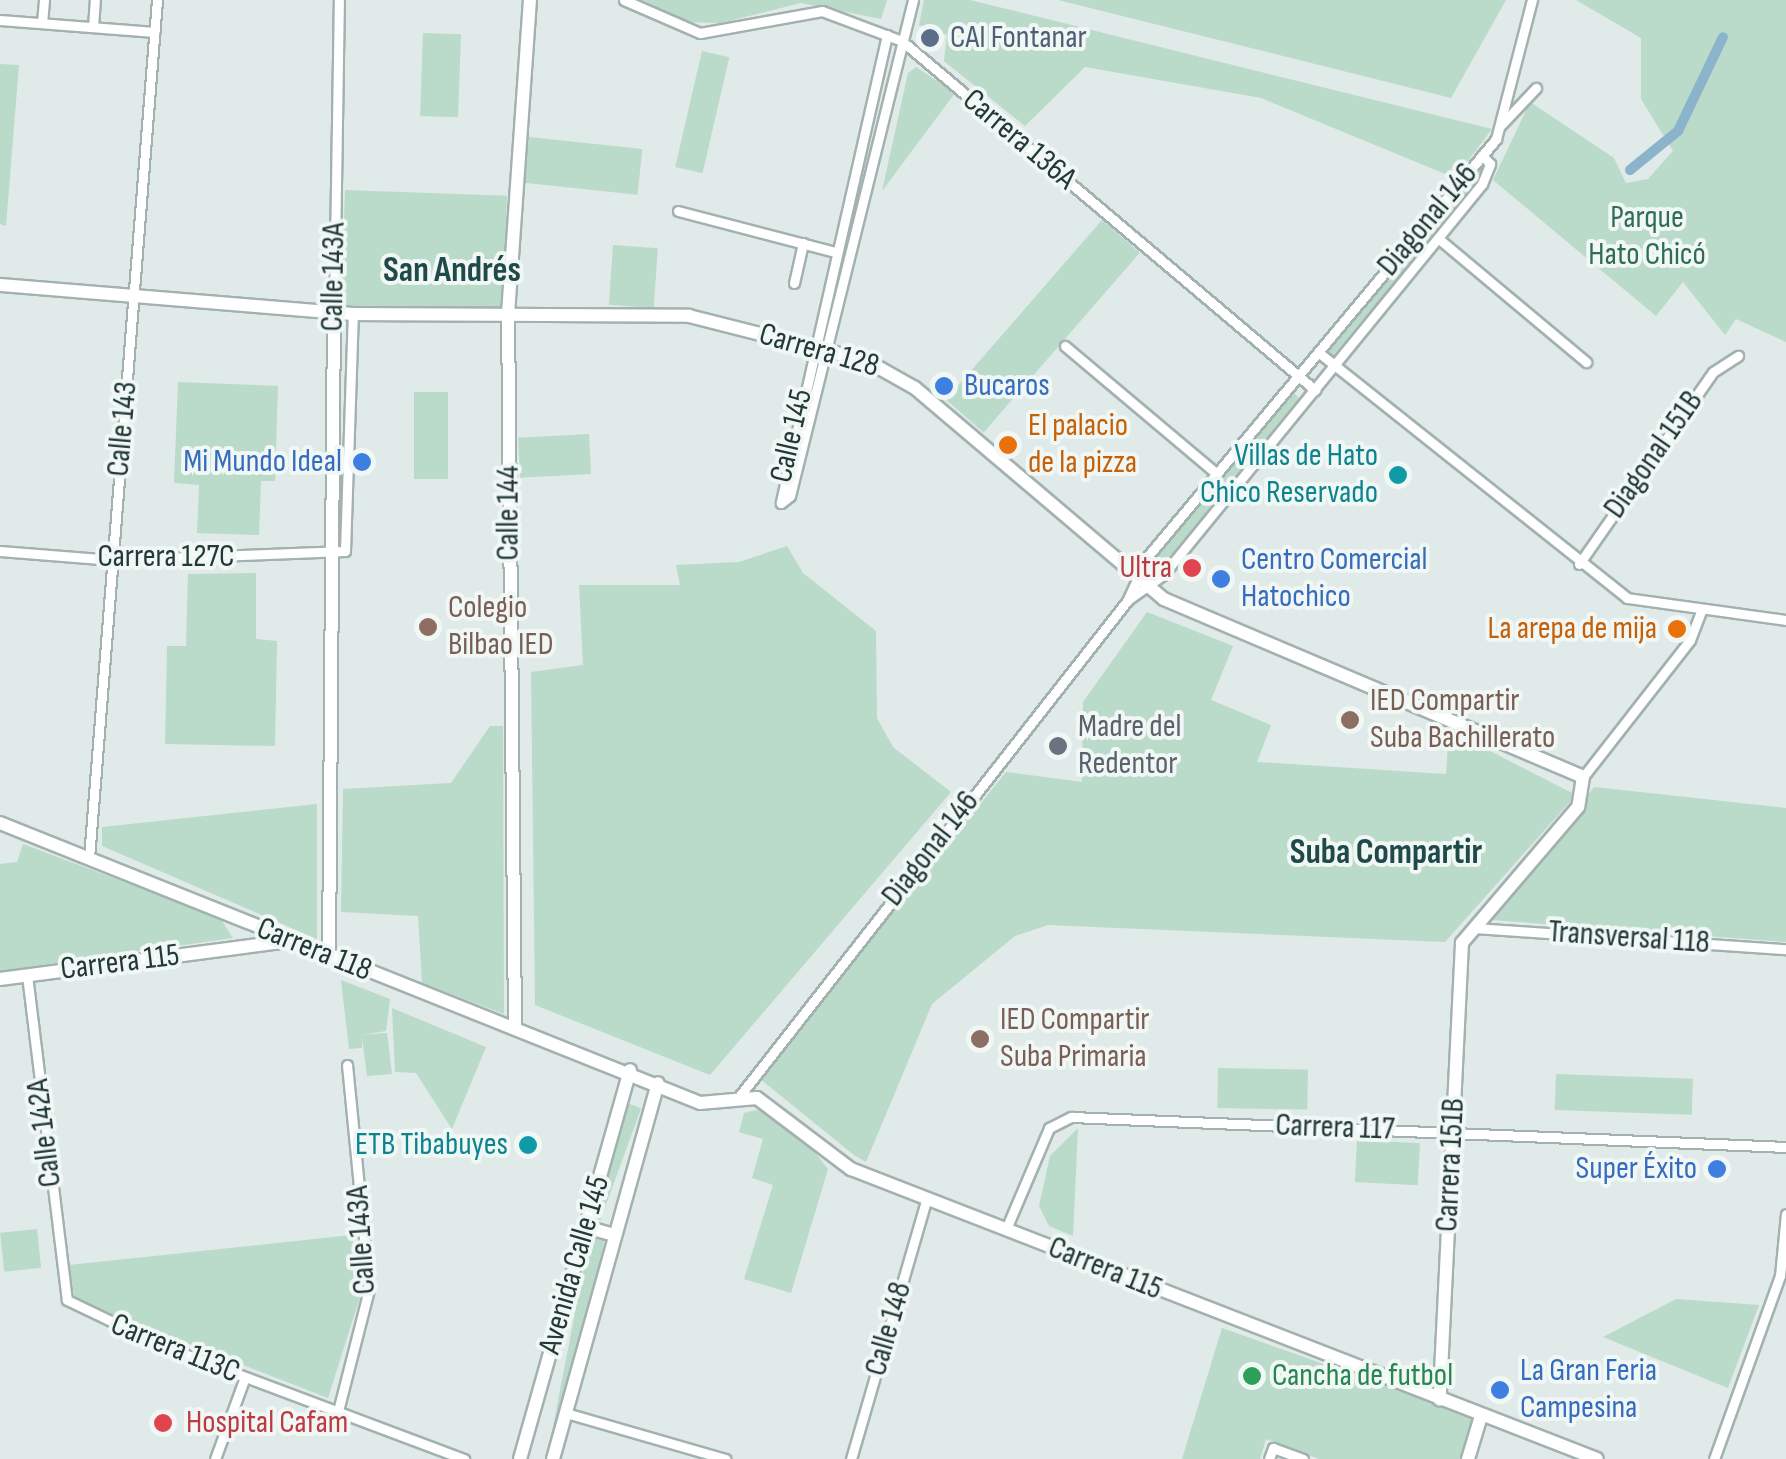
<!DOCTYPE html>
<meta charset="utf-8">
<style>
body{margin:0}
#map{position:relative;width:1786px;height:1459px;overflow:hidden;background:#e0eae8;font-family:"Sofia Sans Condensed",sans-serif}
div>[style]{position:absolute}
.green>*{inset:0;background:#badaca;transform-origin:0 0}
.canal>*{height:10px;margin:-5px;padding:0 5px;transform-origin:5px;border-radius:5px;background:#8bb3cc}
.roads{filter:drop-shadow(2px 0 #a3b1b0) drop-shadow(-2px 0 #a3b1b0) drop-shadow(0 2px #a3b1b0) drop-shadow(0 -2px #a3b1b0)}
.street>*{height:9px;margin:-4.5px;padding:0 4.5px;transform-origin:4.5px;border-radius:4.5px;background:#fff}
.secondary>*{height:12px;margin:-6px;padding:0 6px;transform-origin:6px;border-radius:6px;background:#fff}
.dots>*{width:28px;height:28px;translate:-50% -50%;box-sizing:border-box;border:5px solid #f0f7f5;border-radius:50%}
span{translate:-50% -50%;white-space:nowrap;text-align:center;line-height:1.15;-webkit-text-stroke:8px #f0f7f5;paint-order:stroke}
.service-label{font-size:32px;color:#4e5e75}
.left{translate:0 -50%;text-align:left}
.street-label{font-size:32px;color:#223938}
.park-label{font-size:32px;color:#2f6d55}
.shop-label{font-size:32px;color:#366cbe}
.right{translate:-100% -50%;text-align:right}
.food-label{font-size:32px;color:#c56008}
.culture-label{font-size:32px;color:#0d838f}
.health-label{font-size:32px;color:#be3a42}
.education-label{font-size:32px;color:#785e54}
.worship-label{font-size:32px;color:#5b616d}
.leisure-label{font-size:32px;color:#27864d}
.neighbourhood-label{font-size:35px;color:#1f4a49;font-weight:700}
</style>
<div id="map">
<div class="green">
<i style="clip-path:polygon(642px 0,887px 0,881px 19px,801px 3px,721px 23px,688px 22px)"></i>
<i style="clip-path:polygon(924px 0,970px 0,1492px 129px,1455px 178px,1261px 98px,1085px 67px,1025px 126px,944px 61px,947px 35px,919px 25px)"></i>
<i style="clip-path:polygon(1058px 0,1506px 0,1451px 98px)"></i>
<i style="clip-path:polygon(1576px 0,1786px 0,1786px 342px,1736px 319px,1725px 335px,1683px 282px,1656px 316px,1493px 180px,1530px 102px,1614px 158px,1626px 183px,1648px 179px,1673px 151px,1641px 99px,1641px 38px)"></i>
<i style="left:423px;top:33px;width:38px;height:83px;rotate:2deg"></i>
<i style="left:702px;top:51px;width:28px;height:119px;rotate:13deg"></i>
<i style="clip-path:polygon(0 64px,19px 65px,6px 226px,0 224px)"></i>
<i style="clip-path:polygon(916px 67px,955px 93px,882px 191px,908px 73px)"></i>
<i style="left:529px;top:137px;width:114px;height:46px;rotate:6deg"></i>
<i style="clip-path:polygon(1484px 164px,1485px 172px,1331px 358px,1327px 349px)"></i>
<i style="left:345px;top:190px;width:162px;height:116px;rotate:2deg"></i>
<i style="left:1102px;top:220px;width:50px;height:238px;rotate:41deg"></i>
<i style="left:613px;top:245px;width:45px;height:60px;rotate:4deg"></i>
<i style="clip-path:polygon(178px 382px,278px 386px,275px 481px,261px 481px,259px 535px,197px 533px,199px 485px,174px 483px)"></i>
<i style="clip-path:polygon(1291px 390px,1299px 398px,1158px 571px,1144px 574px)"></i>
<i style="left:414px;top:392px;width:34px;height:87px"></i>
<i style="left:589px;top:434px;width:40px;height:71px;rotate:87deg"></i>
<i style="clip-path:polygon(787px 546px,803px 573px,876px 631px,877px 718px,893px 747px,951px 792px,710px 1075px,535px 1005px,531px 672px,583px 665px,579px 585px,680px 585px,676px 565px,739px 562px)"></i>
<i style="clip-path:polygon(256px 573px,256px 639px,277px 641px,275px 746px,165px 744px,167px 646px,186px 646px,188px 574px)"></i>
<i style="clip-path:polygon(1147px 612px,1233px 646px,1211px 700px,1271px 725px,1257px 762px,1446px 774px,1449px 730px,1576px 795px,1445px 942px,1048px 925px,1015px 936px,932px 1004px,866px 1162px,854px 1155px,759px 1078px,1006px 772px,1082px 782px,1083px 702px)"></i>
<i style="clip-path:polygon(490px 726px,503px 726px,504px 1014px,422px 983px,418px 916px,341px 912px,343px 789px,451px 783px)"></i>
<i style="clip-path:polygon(1594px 787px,1786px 808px,1786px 942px,1492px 920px)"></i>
<i style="clip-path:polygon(317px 804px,317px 939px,102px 846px,102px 827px)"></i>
<i style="clip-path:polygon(23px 844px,220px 918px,233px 938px,0 971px,0 864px,17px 862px)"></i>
<i style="clip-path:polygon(341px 980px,390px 999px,386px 1031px,361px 1035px,387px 1033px,392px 1074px,367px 1076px,362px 1038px,362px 1048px,349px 1049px)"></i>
<i style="clip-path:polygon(392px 1008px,486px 1047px,452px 1129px,416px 1073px,395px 1072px)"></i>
<i style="left:1218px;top:1068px;width:90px;height:40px;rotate:1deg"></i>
<i style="left:1556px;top:1074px;width:137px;height:36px;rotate:2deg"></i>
<i style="left:627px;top:1103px;width:15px;height:119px;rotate:20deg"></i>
<i style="clip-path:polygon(761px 1109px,799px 1132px,828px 1169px,791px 1293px,744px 1279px,773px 1185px,752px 1178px,763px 1139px,739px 1132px,744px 1113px)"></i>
<i style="clip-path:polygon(1078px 1128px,1073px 1236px,1049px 1226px,1039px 1206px,1050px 1156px)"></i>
<i style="left:1357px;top:1140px;width:63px;height:42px;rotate:3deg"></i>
<i style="left:37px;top:1229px;width:39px;height:37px;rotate:84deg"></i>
<i style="clip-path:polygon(352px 1235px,360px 1297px,328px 1398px,75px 1300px,69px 1265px)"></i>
<i style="left:590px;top:1236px;width:15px;height:231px;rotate:11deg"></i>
<i style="clip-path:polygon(1676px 1299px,1759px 1305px,1728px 1388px,1603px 1337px)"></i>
<i style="clip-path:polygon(1222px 1328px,1475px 1418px,1463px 1459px,1319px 1459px,1266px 1439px,1260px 1459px,1182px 1459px)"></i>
</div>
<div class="canal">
<i style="left:1630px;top:170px;width:62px;rotate:-39.1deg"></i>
<i style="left:1678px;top:131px;width:104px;rotate:-64.4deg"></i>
</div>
<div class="roads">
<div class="street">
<i style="left:624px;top:0;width:83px;rotate:23.5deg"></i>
<i style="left:700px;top:33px;width:124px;rotate:-10.2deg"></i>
<i style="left:822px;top:11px;width:85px;rotate:20.6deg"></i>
<i style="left:902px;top:41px;width:541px;rotate:40.2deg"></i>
<i style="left:0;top:20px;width:155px;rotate:4.4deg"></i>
<i style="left:42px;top:23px;width:23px;rotate:-85deg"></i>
<i style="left:93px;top:27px;width:27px;rotate:-86deg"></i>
<i style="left:887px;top:35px;width:480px;rotate:102.8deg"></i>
<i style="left:781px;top:503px;width:11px;rotate:-38deg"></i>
<i style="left:790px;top:496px;width:511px;rotate:-76.07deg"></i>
<i style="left:1501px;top:125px;width:51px;rotate:-46.6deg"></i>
<i style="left:678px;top:211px;width:162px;rotate:14.6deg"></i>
<i style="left:1439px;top:239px;width:192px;rotate:39.9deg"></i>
<i style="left:794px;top:283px;width:41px;rotate:-77.3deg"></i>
<i style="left:334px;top:313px;width:313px;rotate:-89.1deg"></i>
<i style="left:1065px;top:346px;width:197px;rotate:40.1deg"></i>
<i style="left:1318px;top:352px;width:395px;rotate:38.5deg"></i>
<i style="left:1627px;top:598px;width:161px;rotate:7.9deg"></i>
<i style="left:0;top:551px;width:113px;rotate:4.6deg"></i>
<i style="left:113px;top:560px;width:232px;rotate:-2.2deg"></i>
<i style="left:345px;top:551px;width:237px;rotate:-88.1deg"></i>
<i style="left:1579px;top:564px;width:234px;rotate:-55.1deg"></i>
<i style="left:1713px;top:372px;width:30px;rotate:-33deg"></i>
<i style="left:1129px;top:599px;width:42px;rotate:-35.2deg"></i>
<i style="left:1163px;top:575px;width:505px;rotate:-50.79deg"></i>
<i style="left:1482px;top:184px;width:22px;rotate:-68deg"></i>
<i style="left:1490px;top:164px;width:12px;rotate:-132deg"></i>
<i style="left:1583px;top:777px;width:174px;rotate:-52deg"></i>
<i style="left:1690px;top:640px;width:30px;rotate:-69deg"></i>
<i style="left:89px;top:858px;width:861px;rotate:-85.47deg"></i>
<i style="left:1475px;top:928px;width:312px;rotate:3.9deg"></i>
<i style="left:27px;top:975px;width:327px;rotate:83deg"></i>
<i style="left:67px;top:1300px;width:106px;rotate:25.6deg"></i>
<i style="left:163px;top:1346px;width:322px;rotate:20.6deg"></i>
<i style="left:738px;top:1098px;width:631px;rotate:-51.95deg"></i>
<i style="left:1127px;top:601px;width:50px;rotate:-65deg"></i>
<i style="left:1148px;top:556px;width:543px;rotate:-50.15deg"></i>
<i style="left:1496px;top:139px;width:144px;rotate:-75.5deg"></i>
<i style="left:1006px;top:1229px;width:110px;rotate:-66.9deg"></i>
<i style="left:1049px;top:1128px;width:25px;rotate:-27deg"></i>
<i style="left:1071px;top:1117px;width:716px;rotate:2.4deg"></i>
<i style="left:338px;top:1411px;width:126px;rotate:-75.7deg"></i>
<i style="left:369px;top:1289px;width:225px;rotate:-95.6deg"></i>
<i style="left:566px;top:1413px;width:166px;rotate:16.1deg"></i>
<i style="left:215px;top:1459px;width:87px;rotate:-69.9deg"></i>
<i style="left:851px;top:1459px;width:272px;rotate:-73.8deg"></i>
<i style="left:1269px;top:1459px;width:12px;rotate:-70deg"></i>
<i style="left:1273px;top:1448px;width:32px;rotate:20deg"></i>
<i style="left:1714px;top:1459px;width:195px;rotate:-70.2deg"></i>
<i style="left:1780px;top:1276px;width:62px;rotate:-84.5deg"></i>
</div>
<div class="secondary">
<i style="left:0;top:285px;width:354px;rotate:4.7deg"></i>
<i style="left:353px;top:314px;width:336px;rotate:0.3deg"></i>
<i style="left:689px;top:316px;width:184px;rotate:14.2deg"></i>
<i style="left:867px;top:361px;width:55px;rotate:29.4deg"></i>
<i style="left:915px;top:388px;width:326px;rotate:40.3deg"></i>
<i style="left:1164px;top:599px;width:455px;rotate:23deg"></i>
<i style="left:1583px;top:777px;width:30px;rotate:99deg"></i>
<i style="left:1578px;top:807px;width:179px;rotate:130.5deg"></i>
<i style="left:1462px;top:943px;width:457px;rotate:92.8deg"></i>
<i style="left:0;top:823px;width:754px;rotate:21.8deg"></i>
<i style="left:700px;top:1103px;width:57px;rotate:-5deg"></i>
<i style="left:757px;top:1098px;width:118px;rotate:37.1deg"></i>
<i style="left:851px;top:1169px;width:800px;rotate:21.24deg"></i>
<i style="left:329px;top:958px;width:645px;rotate:-89.56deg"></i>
<i style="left:0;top:979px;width:291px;rotate:-7.5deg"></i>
<i style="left:515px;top:1027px;width:713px;rotate:-90.56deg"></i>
<i style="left:508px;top:314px;width:315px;rotate:-86deg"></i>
<i style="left:586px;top:1227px;width:29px;rotate:16deg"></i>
<i style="left:520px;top:1459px;width:404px;rotate:-74.2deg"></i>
<i style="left:553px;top:1459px;width:390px;rotate:-74.4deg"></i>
<i style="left:1468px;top:1459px;width:45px;rotate:-73.2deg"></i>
</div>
</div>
<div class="dots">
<i style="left:930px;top:38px;background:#5c6f8a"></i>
<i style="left:944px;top:386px;background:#3f7fe0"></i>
<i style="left:1008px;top:445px;background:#e8710a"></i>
<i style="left:362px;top:462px;background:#3f7fe0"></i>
<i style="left:1398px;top:475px;background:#0f9aa8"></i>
<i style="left:1192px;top:568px;background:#e0444e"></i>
<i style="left:1221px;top:579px;background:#3f7fe0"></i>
<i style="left:428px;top:627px;background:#8d6e63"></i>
<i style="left:1677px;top:629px;background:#e8710a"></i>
<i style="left:1350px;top:720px;background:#8d6e63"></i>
<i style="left:1058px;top:746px;background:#6b7280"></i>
<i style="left:980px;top:1039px;background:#8d6e63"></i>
<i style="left:528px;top:1145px;background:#0f9aa8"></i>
<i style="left:1717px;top:1169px;background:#3f7fe0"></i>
<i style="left:1252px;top:1376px;background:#2e9e5b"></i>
<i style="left:1500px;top:1390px;background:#3f7fe0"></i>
<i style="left:163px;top:1423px;background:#e0444e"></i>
</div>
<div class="service-label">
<span class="left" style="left:950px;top:38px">CAI Fontanar</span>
</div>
<div class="street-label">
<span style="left:1019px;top:140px;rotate:40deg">Carrera 136A</span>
<span style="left:1428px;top:220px;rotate:-50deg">Diagonal 146</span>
<span style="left:334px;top:277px;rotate:-89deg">Calle 143A</span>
<span style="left:819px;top:351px;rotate:16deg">Carrera 128</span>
<span style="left:123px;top:429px;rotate:-85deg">Calle 143</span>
<span style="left:792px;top:436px;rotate:-77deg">Calle 145</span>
<span style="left:1654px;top:455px;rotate:-55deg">Diagonal 151B</span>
<span style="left:509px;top:513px;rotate:-90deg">Calle 144</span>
<span style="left:166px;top:557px">Carrera 127C</span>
<span style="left:931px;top:849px;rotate:-52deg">Diagonal 146</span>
<span style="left:1629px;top:938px;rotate:4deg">Transversal 118</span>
<span style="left:314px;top:950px;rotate:22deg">Carrera 118</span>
<span style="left:120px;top:963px;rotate:-7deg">Carrera 115</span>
<span style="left:1335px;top:1128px;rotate:2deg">Carrera 117</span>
<span style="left:45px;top:1133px;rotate:-97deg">Calle 142A</span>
<span style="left:1451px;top:1165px;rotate:-87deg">Carrera 151B</span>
<span style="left:362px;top:1240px;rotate:-94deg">Calle 143A</span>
<span style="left:575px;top:1265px;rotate:-74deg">Avenida Calle 145</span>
<span style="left:1105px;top:1269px;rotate:22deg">Carrera 115</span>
<span style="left:889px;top:1329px;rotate:-74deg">Calle 148</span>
<span style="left:175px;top:1349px;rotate:22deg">Carrera 113C</span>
</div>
<div class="park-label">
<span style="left:1647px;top:237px">Parque<br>Hato Chicó</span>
</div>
<div class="shop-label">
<span class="left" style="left:964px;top:386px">Bucaros</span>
<span class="right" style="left:342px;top:462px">Mi Mundo Ideal</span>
<span class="left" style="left:1241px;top:579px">Centro Comercial<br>Hatochico</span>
<span class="right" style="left:1697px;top:1169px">Super Éxito</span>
<span class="left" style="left:1520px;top:1390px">La Gran Feria<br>Campesina</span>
</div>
<div class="food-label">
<span class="left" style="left:1028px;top:445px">El palacio<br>de la pizza</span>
<span class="right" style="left:1657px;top:629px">La arepa de mija</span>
</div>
<div class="culture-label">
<span class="right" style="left:1378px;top:475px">Villas de Hato<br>Chico Reservado</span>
<span class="right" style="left:508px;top:1145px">ETB Tibabuyes</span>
</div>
<div class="health-label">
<span class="right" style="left:1172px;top:568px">Ultra</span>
<span class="left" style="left:186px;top:1423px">Hospital Cafam</span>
</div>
<div class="education-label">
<span class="left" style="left:448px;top:627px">Colegio<br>Bilbao IED</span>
<span class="left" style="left:1370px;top:720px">IED Compartir<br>Suba Bachillerato</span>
<span class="left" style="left:1000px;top:1039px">IED Compartir<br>Suba Primaria</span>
</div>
<div class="worship-label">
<span class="left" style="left:1078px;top:746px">Madre del<br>Redentor</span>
</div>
<div class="leisure-label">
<span class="left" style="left:1272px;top:1376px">Cancha de futbol</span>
</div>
<div class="neighbourhood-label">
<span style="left:452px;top:271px">San Andrés</span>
<span style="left:1386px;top:853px">Suba Compartir</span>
</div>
</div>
